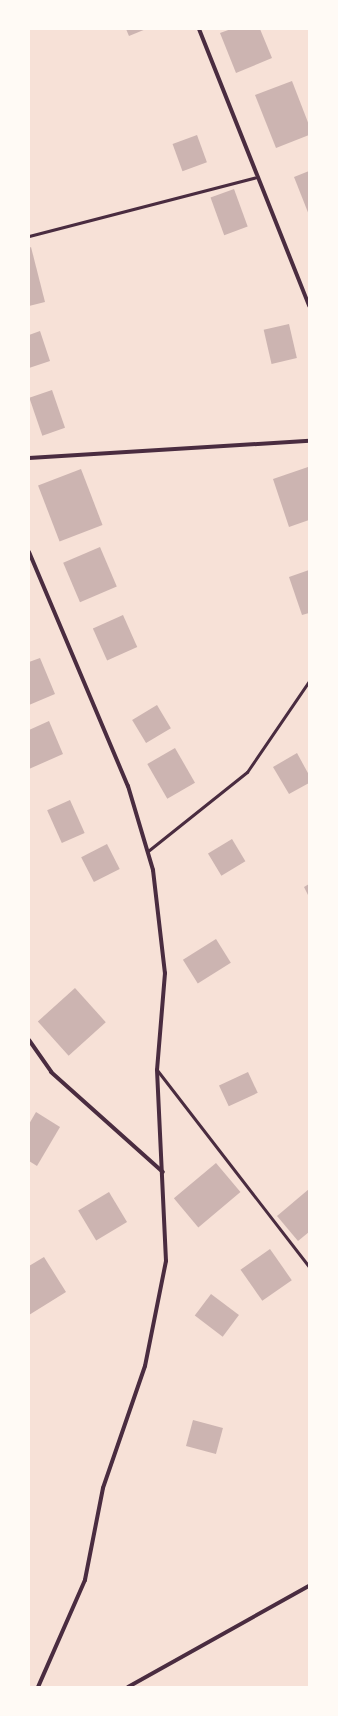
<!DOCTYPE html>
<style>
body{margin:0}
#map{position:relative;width:338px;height:1716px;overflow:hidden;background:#f7e1d7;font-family:"Source Sans 3",sans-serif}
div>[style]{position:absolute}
.building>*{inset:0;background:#ccb4b1;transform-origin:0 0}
.service>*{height:3px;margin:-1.5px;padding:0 1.5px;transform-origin:1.5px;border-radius:1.5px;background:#4a2c40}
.minor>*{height:4px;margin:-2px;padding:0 2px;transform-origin:2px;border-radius:2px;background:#4a2c40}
span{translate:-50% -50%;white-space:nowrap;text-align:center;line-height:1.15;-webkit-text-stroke:3px #fffaf5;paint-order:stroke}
.frame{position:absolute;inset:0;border:30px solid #fffaf5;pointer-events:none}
</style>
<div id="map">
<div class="building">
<i style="clip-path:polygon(126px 29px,146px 29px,129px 36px)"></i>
<i style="clip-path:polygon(231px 29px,260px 29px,272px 58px,236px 73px,220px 33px)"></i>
<i style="clip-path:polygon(292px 81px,309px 125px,309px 135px,276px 148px,255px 95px)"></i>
<i style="left:197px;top:135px;width:29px;height:26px;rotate:70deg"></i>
<i style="clip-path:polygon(309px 171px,309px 215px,294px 177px)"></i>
<i style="left:234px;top:189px;width:40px;height:25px;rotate:70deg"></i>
<i style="clip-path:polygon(31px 247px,45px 302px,29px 306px,29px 248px)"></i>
<i style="left:289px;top:324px;width:35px;height:26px;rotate:77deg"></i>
<i style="clip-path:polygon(40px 331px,50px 361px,29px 368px,29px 335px)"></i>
<i style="left:52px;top:390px;width:40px;height:24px;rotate:71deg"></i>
<i style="clip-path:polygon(308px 467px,309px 520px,289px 527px,273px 479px)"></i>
<i style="left:81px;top:469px;width:60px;height:46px;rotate:69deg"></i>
<i style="left:100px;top:547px;width:43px;height:40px;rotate:67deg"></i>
<i style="clip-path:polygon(309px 570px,309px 613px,302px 615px,289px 577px)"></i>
<i style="left:123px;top:615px;width:35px;height:33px;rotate:66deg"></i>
<i style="clip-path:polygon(40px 658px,55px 694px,29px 705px,29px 662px)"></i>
<i style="left:157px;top:705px;width:27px;height:29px;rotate:59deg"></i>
<i style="clip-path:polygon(49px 721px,63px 754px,29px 769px,29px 730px)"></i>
<i style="left:175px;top:748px;width:40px;height:32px;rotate:60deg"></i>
<i style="clip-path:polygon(297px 753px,309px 775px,309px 783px,289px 794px,273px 767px)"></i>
<i style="left:70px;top:800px;width:36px;height:25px;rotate:66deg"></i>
<i style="left:232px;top:839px;width:26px;height:28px;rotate:59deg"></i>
<i style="left:107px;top:844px;width:28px;height:29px;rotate:63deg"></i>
<i style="clip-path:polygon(309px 884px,309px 897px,304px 887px)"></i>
<i style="left:216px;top:939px;width:28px;height:39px;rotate:58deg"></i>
<i style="left:75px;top:988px;width:46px;height:50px;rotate:48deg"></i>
<i style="left:248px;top:1072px;width:23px;height:32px;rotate:65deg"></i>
<i style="clip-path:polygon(36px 1112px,60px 1127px,37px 1166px,29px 1161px,29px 1124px)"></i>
<i style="left:216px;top:1163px;width:38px;height:55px;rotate:50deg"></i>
<i style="clip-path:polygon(309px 1189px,309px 1232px,298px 1241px,277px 1216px)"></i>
<i style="left:109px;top:1192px;width:35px;height:36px;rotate:59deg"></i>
<i style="left:270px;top:1249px;width:38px;height:36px;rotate:55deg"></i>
<i style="clip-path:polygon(44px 1257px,66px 1292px,29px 1315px,29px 1266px)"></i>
<i style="left:211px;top:1294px;width:35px;height:27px;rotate:37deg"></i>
<i style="left:193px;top:1420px;width:31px;height:27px;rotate:15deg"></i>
</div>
<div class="service">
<i style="left:29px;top:236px;width:236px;rotate:-14.5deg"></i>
<i style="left:148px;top:851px;width:127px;rotate:-38.6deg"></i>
<i style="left:247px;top:772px;width:110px;rotate:-55.7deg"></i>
<i style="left:157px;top:1070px;width:249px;rotate:52.3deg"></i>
</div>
<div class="minor">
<i style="left:199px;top:29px;width:298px;rotate:68.3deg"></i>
<i style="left:29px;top:458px;width:281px;rotate:-3.5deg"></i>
<i style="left:29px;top:552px;width:254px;rotate:67.1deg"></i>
<i style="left:128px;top:786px;width:88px;rotate:73.4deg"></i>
<i style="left:153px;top:870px;width:104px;rotate:83.4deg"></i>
<i style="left:165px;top:973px;width:97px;rotate:94.7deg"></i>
<i style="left:157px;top:1070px;width:191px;rotate:87.3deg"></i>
<i style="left:166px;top:1261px;width:107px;rotate:101.3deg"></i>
<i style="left:145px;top:1366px;width:129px;rotate:109deg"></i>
<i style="left:103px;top:1488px;width:94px;rotate:101.1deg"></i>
<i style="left:85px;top:1580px;width:117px;rotate:113.7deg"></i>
<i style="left:29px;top:1040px;width:39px;rotate:55deg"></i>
<i style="left:51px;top:1072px;width:150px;rotate:41.8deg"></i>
<i style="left:128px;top:1687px;width:207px;rotate:-29.2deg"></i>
</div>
<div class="frame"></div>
</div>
